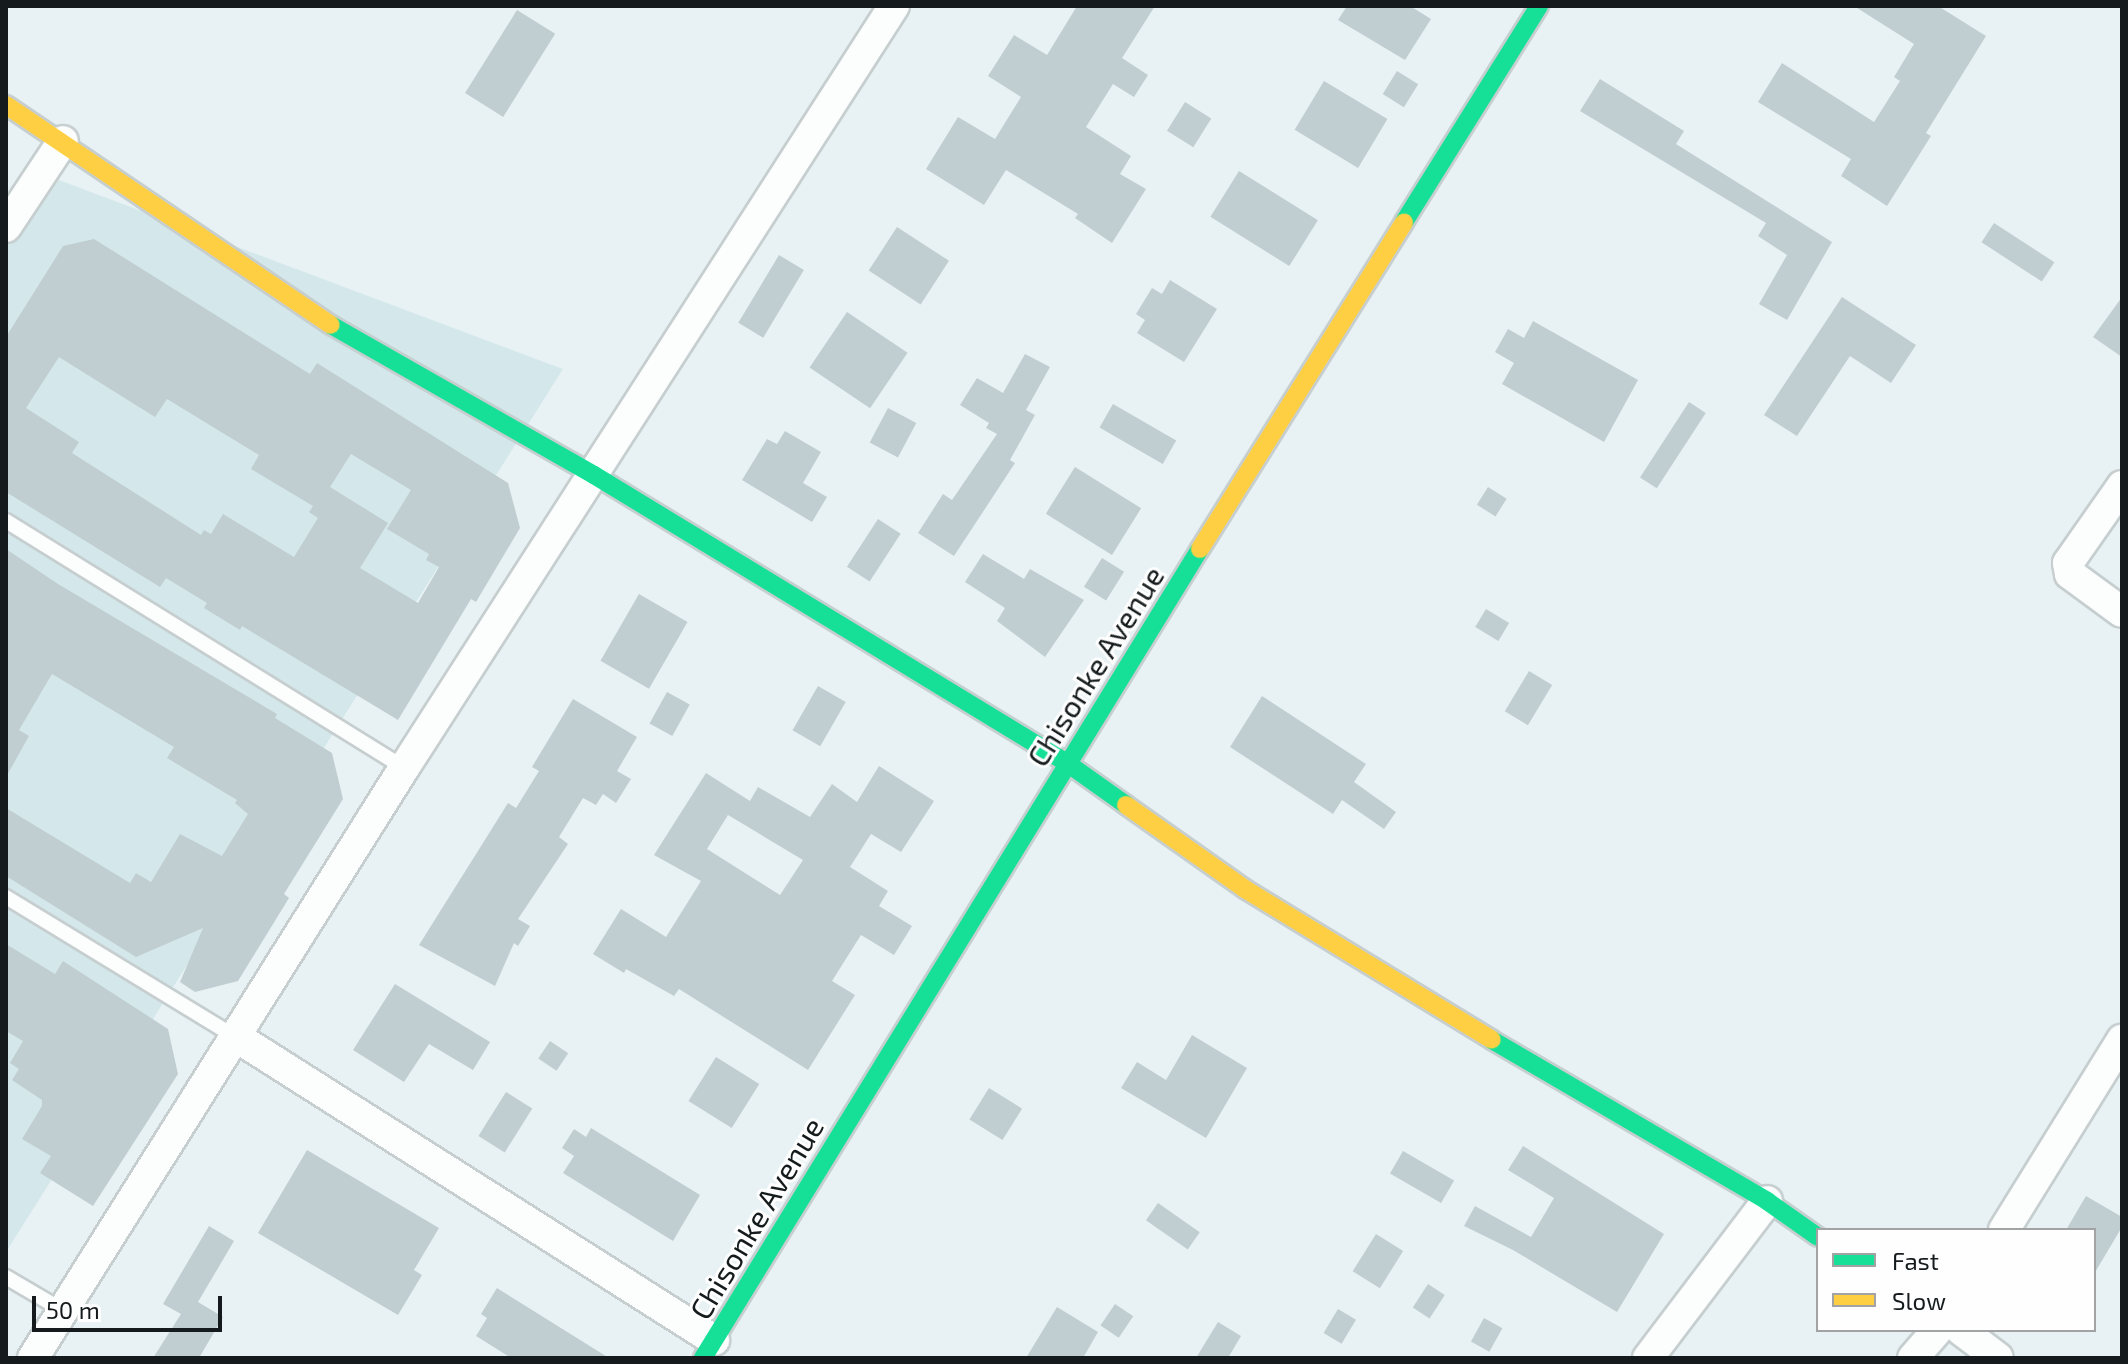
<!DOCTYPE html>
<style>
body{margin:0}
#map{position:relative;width:2128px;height:1364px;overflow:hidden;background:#e8f2f4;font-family:"Exo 2",sans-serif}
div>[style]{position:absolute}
.built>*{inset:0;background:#d4e7ea}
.building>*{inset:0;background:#c0ced1;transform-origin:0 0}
.roads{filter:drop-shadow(2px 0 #c6cecf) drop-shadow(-2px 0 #c6cecf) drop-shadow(0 2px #c6cecf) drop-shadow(0 -2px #c6cecf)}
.lane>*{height:14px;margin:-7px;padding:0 7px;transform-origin:7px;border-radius:7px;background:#fcfdfd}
.street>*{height:30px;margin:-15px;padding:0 15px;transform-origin:15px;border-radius:15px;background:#fcfdfd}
.fast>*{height:18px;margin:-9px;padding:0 9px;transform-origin:9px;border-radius:9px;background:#16e098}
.slow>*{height:18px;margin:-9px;padding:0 9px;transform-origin:9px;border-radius:9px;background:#ffcf43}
span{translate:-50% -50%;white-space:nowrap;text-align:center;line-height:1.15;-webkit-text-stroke:6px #fefefe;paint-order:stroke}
.street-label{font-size:30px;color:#151b1c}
.frame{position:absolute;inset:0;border:8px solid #151b1c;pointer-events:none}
.legend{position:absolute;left:1816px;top:1228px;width:280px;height:104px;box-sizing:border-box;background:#fefefe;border:2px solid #a1a3a4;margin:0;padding:10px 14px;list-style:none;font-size:24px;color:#151b1c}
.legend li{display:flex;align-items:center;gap:16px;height:40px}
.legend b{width:40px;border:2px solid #a1a3a4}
.scale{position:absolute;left:32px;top:1296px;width:190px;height:36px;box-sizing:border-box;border:4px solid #151b1c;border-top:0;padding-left:10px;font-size:24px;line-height:28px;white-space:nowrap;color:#151b1c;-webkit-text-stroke:6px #fefefe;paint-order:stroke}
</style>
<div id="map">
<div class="built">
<i style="clip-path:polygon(35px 171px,563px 369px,6px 1252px,6px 222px)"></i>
</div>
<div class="building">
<i style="clip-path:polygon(1077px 6px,1155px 6px,1122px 58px,1148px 75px,1134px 97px,1113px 84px,1086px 127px,1131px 156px,1120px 174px,1146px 189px,1112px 243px,1075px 218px,1078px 214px,1006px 170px,984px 205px,926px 169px,958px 117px,995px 139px,1021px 97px,988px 76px,1014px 35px,1047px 55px)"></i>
<i style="clip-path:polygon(1347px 6px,1410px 6px,1431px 19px,1405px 60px,1338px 20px)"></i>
<i style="clip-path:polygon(1854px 6px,1938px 6px,1986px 36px,1926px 133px,1931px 136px,1887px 206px,1841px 176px,1851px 159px,1758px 102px,1782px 63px,1874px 122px,1900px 81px,1894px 77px,1914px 44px)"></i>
<i style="left:517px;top:10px;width:45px;height:98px;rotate:32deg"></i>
<i style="left:1397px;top:71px;width:25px;height:27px;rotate:32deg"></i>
<i style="clip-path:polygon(1600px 79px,1684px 131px,1676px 144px,1832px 242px,1787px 320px,1759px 304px,1787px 255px,1758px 236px,1766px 223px,1580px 111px)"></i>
<i style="left:1324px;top:81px;width:74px;height:57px;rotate:31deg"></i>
<i style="left:1185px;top:102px;width:31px;height:34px;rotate:32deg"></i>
<i style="left:1239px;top:171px;width:93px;height:54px;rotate:32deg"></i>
<i style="left:1994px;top:223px;width:72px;height:23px;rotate:33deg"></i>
<i style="left:897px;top:227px;width:62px;height:52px;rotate:33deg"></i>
<i style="clip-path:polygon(evenodd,94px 239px,310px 374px,317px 363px,508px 483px,520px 528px,476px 602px,471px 599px,398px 720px,242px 626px,240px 630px,204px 608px,207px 603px,166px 578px,160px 587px,6px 492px,6px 337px,63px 246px,94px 239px,59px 357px,155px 417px,167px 399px,259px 455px,251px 469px,313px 506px,309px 512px,318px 518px,294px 557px,223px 514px,211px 534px,204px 530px,201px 535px,72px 453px,79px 442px,26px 408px,59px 357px,94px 239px,351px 454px,411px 490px,387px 529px,429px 554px,426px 560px,439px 567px,418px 603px,360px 568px,388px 523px,330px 487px,351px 454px)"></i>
<i style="left:779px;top:255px;width:29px;height:79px;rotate:31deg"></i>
<i style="clip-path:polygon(1170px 280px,1217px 309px,1184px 362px,1137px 333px,1145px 320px,1136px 314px,1152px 288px,1162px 294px)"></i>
<i style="clip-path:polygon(1842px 297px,1916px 345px,1891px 383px,1850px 356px,1797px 436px,1764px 415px)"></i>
<i style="clip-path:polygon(2122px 297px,2122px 357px,2093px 337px)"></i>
<i style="left:847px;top:312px;width:73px;height:67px;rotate:34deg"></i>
<i style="clip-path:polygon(1533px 321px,1638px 380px,1604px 442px,1502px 384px,1514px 363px,1495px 352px,1508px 329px,1524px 338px)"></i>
<i style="clip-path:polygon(1025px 354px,1050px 367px,1026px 410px,1035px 415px,1010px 460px,1015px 463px,954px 556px,918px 533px,943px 494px,952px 500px,997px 434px,986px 428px,989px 423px,960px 405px,977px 378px,1003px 393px)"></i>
<i style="left:1689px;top:402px;width:20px;height:90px;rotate:33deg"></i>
<i style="left:1113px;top:404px;width:73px;height:27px;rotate:30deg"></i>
<i style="left:888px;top:408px;width:32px;height:39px;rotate:28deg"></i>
<i style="clip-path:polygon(785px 431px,821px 452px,803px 483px,827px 497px,812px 522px,742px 480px,767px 439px,777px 444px)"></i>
<i style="left:1075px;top:467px;width:78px;height:55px;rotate:32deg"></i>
<i style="left:1488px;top:487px;width:22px;height:21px;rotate:32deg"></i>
<i style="left:878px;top:519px;width:27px;height:57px;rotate:33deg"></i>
<i style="clip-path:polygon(6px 549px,58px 584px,277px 714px,275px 718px,332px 753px,343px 799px,284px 894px,289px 898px,238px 981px,195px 992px,180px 982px,203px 928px,136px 957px,6px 876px,6px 808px,130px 883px,136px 873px,151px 882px,180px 834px,222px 856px,248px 814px,235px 803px,237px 800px,167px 758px,174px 747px,52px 674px,19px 730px,29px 736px,6px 777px)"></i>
<i style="clip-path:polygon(983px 554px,1024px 579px,1030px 569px,1084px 600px,1045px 657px,997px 621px,1005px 608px,965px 582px)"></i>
<i style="left:1102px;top:558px;width:26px;height:34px;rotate:32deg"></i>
<i style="left:639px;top:594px;width:56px;height:77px;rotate:30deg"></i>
<i style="left:1486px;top:609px;width:27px;height:21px;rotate:31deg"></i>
<i style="left:1529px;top:671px;width:27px;height:47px;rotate:31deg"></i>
<i style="left:818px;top:686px;width:32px;height:51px;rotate:30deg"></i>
<i style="left:667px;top:692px;width:26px;height:36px;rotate:29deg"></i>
<i style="clip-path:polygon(1262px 696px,1366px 764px,1354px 782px,1396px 812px,1384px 829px,1342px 800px,1333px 814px,1230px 747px)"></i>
<i style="clip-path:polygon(573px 699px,637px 737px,617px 771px,631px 779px,616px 803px,603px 794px,596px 805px,583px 798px,559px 837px,568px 844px,518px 919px,530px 926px,518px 946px,514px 943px,495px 986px,419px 945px,508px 803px,516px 808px,539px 771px,532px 767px)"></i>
<i style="clip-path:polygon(evenodd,879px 766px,934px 801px,901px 852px,871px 834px,850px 867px,888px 891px,879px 906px,912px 926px,894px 955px,861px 935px,832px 981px,855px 995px,808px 1070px,679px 989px,674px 996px,626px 969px,624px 973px,593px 954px,621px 909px,666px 937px,701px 881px,654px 855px,706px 773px,750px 801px,758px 787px,810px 817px,832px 784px,857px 802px,879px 766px,728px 815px,803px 860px,780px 895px,707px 849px,728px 815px)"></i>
<i style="clip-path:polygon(6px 944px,55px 974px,63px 961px,168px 1029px,178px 1074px,93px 1206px,40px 1173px,51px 1156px,22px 1139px,42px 1106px,42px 1100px,12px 1080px,19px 1069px,10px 1063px,23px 1041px,6px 1031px)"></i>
<i style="clip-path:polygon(395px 984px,490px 1042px,473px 1070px,429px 1044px,404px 1082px,353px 1050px)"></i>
<i style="clip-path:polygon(1192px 1035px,1247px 1068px,1206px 1138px,1121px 1088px,1137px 1062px,1166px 1080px)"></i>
<i style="left:550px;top:1041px;width:22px;height:21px;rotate:34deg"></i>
<i style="left:716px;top:1057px;width:51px;height:52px;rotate:32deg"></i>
<i style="left:989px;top:1088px;width:39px;height:37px;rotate:32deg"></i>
<i style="left:506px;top:1092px;width:31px;height:52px;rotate:32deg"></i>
<i style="clip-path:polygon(591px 1128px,700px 1195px,673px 1241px,563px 1173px,574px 1156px,562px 1148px,574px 1129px,586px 1137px)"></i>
<i style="clip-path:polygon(1523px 1146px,1664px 1234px,1617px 1312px,1513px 1250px,1464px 1226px,1475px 1206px,1531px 1237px,1554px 1198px,1508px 1170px)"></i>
<i style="clip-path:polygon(307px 1150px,439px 1228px,414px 1270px,422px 1275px,398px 1315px,258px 1233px)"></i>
<i style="left:1403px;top:1151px;width:59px;height:26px;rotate:30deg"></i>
<i style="clip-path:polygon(2086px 1196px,2122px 1217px,2122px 1227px,2094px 1274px,2094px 1230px,2066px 1230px)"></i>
<i style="left:1158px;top:1203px;width:51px;height:21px;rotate:35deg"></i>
<i style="clip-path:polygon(209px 1226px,234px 1241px,198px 1302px,223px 1317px,199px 1358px,153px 1358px,181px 1314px,163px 1304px)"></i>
<i style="left:1376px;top:1234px;width:32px;height:44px;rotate:32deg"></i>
<i style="left:1428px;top:1284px;width:20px;height:28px;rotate:33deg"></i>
<i style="clip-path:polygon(497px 1288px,609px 1358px,511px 1358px,484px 1341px,476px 1336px,487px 1318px,481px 1314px)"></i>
<i style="left:1115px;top:1304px;width:22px;height:26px;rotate:34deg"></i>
<i style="clip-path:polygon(1057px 1307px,1098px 1332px,1083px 1358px,1026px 1358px)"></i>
<i style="left:1338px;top:1309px;width:21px;height:28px;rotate:31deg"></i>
<i style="left:1484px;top:1318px;width:21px;height:27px;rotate:29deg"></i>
<i style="clip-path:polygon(1218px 1322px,1241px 1336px,1228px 1358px,1196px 1358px)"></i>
</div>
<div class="roads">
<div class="lane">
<i style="left:6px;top:521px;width:468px;rotate:31.8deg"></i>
<i style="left:6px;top:897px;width:271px;rotate:31.4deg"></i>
<i style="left:6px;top:1277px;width:65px;rotate:30.5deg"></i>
</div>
<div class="street">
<i style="left:6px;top:227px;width:103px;rotate:-56.5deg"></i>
<i style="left:2122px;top:486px;width:94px;rotate:125deg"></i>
<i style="left:2068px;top:563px;width:11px;rotate:80deg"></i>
<i style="left:2070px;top:574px;width:64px;rotate:36.2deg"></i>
<i style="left:238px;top:1038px;width:564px;rotate:32.39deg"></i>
<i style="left:2004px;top:1230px;width:224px;rotate:-58.2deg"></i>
<i style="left:1961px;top:1330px;width:46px;rotate:37.1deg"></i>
<i style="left:33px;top:1358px;width:697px;rotate:-57.84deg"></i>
<i style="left:404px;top:768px;width:906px;rotate:-57.26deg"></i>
<i style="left:1648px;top:1358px;width:197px;rotate:-52.8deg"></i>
<i style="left:1913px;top:1358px;width:37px;rotate:-49deg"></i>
</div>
<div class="fast">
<i style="left:1404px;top:222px;width:255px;rotate:-58deg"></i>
<i style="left:331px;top:325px;width:303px;rotate:29.7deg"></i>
<i style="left:594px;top:475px;width:554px;rotate:31.34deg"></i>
<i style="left:1067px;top:763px;width:72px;rotate:35.4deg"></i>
<i style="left:1492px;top:1040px;width:319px;rotate:30.3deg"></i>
<i style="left:1767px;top:1201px;width:62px;rotate:35.2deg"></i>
<i style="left:703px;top:1358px;width:949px;rotate:-58.44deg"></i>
</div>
<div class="slow">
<i style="left:6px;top:105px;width:392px;rotate:34.1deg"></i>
<i style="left:1200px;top:549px;width:385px;rotate:-58deg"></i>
<i style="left:1126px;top:805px;width:146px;rotate:35.2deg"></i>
<i style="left:1245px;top:889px;width:289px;rotate:31.4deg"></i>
</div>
</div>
<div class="street-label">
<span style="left:1095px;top:666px;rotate:-58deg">Chisonke Avenue</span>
<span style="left:756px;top:1218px;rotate:-59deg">Chisonke Avenue</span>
</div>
<div class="frame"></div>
<ul class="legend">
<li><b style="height:10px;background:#16e098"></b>Fast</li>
<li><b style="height:10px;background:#ffcf43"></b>Slow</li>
</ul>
<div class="scale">50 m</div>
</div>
